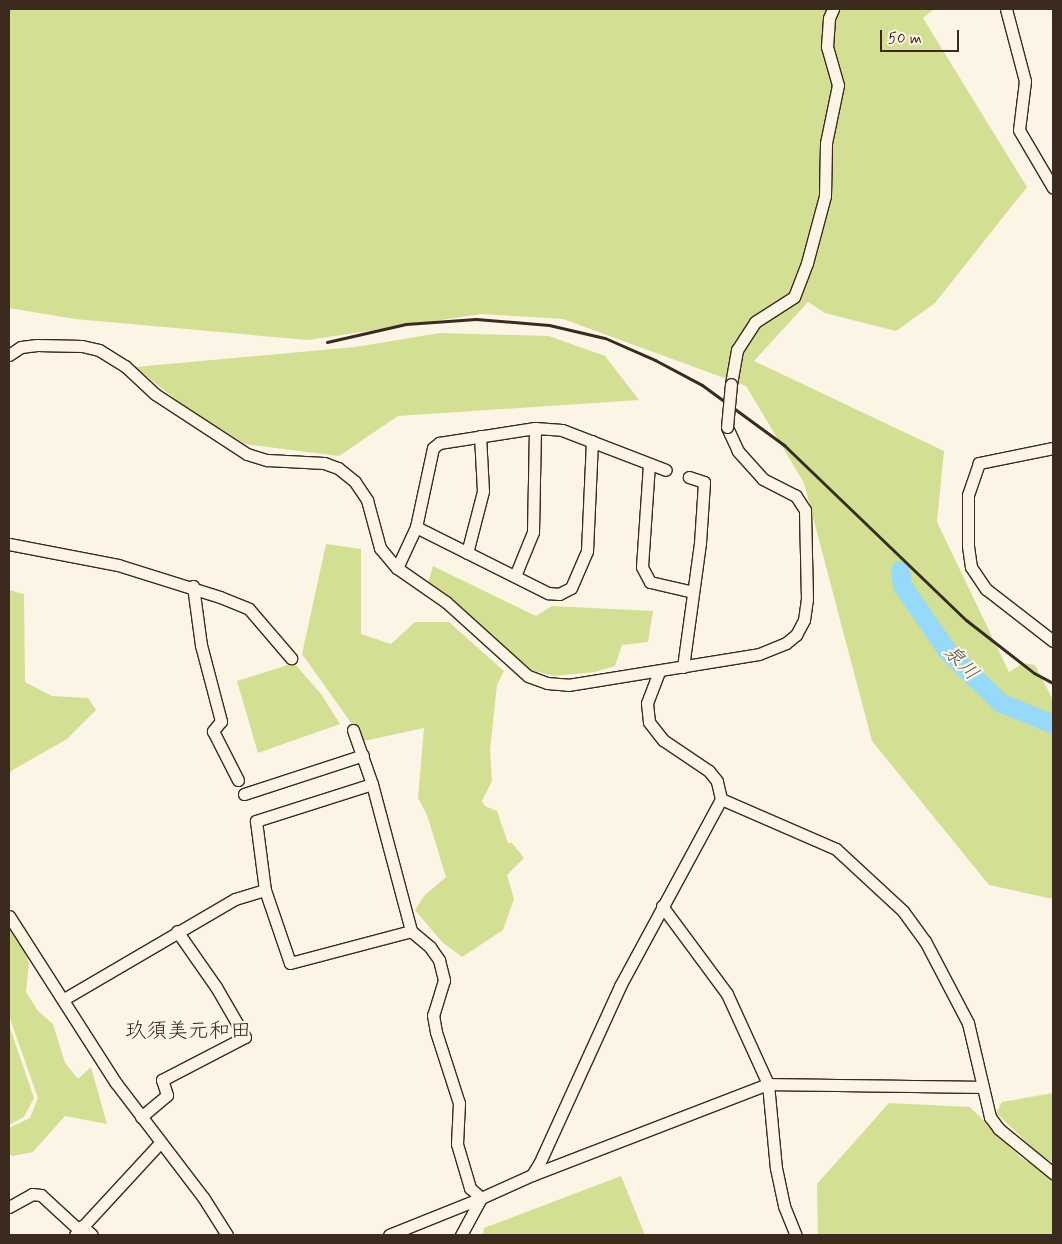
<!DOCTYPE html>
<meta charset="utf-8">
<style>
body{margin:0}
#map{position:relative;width:1062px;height:1244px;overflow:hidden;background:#fcf5e5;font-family:Mynerve,"Klee One",sans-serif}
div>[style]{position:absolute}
.green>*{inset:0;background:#d3e094}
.river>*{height:19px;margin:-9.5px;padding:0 9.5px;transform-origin:9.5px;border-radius:9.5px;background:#97d9f9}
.roads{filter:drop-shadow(1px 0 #3b2a1e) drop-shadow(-1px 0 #3b2a1e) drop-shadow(0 1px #3b2a1e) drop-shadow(0 -1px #3b2a1e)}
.minor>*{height:11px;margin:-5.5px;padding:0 5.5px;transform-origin:5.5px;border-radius:5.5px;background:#fcf5e5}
.rail>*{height:3px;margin:-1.5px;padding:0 1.5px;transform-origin:1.5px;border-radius:1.5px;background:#3b2a1e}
.bridges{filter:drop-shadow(1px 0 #3b2a1e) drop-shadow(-1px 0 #3b2a1e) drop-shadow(0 1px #3b2a1e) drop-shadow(0 -1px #3b2a1e)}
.minor-bridge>*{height:11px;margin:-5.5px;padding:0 5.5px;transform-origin:5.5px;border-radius:5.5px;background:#fcf5e5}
span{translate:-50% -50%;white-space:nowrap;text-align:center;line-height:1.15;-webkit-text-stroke:4.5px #fcf5e5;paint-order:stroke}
.water-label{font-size:20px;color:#525655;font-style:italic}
.quarter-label{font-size:21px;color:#3b2a1e}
.frame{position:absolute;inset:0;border:10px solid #3b2a1e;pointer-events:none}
.scale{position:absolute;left:880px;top:30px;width:79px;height:22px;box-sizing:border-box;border:2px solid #3b2a1e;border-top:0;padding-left:6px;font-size:15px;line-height:18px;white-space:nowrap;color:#3b2a1e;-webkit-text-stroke:4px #fcf5e5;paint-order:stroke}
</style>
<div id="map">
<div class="green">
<i style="clip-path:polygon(9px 9px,934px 9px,923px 18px,1027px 187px,935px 303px,896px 331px,825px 313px,808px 302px,754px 361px,944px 451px,937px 522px,1009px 672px,1023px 663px,1035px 665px,1053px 700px,1053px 899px,989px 885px,872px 741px,804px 483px,746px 386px,563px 319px,481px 314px,308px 340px,75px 319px,9px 308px)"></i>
<i style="clip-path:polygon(440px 333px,549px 336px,605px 356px,639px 400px,398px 416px,339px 456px,245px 444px,184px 406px,135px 367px,355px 347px)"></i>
<i style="clip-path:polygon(326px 544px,361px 549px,361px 634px,391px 644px,415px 622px,449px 622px,504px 671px,497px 685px,490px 750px,492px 781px,482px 801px,485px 806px,497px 811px,508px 843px,512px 843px,524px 858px,507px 875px,514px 899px,503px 930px,462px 957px,442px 942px,415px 910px,424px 896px,446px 877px,427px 815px,418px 798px,424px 728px,364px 741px,302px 654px)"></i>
<i style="clip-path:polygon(433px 566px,536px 616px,552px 606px,653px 611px,648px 642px,622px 645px,615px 666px,595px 672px,554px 676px,523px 668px,450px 597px,428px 583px)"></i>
<i style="clip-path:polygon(9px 590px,24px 594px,25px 682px,52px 696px,88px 698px,96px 710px,67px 739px,11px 771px,9px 777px)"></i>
<i style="clip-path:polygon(294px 663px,321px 694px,340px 724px,258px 753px,237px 681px)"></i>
<i style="clip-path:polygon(9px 922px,13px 924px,29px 963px,26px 992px,38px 1011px,53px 1024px,65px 1063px,78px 1079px,91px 1067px,107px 1124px,65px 1116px,33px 1152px,13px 1156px,9px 1154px,9px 1128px,30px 1118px,38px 1098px,9px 1016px)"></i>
<i style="clip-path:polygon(9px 1025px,34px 1098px,24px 1117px,9px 1125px)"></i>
<i style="clip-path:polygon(1053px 1093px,1053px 1163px,1038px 1153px,996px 1113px,1002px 1102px)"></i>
<i style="clip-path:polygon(889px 1103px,970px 1107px,1021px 1158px,1053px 1175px,1053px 1235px,818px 1235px,817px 1184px)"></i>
<i style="clip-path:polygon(621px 1176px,645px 1235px,483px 1235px,484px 1228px)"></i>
</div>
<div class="river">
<i style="left:900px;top:570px;width:15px;rotate:82deg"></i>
<i style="left:902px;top:585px;width:81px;rotate:55.5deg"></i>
<i style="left:948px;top:652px;width:74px;rotate:43.9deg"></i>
<i style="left:1001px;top:703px;width:56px;rotate:22deg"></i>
</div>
<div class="roads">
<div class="minor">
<i style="left:1006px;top:9px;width:74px;rotate:75.2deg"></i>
<i style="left:1025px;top:81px;width:49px;rotate:97deg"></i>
<i style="left:1019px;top:130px;width:67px;rotate:59.6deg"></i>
<i style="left:9px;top:355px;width:14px;rotate:-34deg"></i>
<i style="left:21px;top:347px;width:16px;rotate:-7deg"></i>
<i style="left:37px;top:345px;width:45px;rotate:1.3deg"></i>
<i style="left:82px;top:346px;width:17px;rotate:13deg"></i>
<i style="left:99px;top:350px;width:31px;rotate:32deg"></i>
<i style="left:125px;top:366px;width:41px;rotate:43deg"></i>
<i style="left:155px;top:394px;width:110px;rotate:33.1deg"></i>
<i style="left:247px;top:454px;width:21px;rotate:17deg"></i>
<i style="left:267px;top:460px;width:57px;rotate:3deg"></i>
<i style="left:324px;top:463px;width:15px;rotate:20deg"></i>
<i style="left:338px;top:468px;width:22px;rotate:39deg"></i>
<i style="left:355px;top:482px;width:22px;rotate:56deg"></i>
<i style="left:367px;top:500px;width:50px;rotate:74.8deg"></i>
<i style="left:380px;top:548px;width:26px;rotate:50deg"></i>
<i style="left:397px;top:568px;width:60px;rotate:34.8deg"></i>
<i style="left:446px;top:602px;width:110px;rotate:42.1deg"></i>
<i style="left:528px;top:676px;width:20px;rotate:20deg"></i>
<i style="left:547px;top:683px;width:21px;rotate:5deg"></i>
<i style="left:568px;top:685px;width:193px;rotate:-9.2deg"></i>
<i style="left:759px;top:654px;width:29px;rotate:-22deg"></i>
<i style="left:786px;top:643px;width:13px;rotate:-39deg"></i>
<i style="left:796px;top:635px;width:17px;rotate:-62deg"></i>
<i style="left:804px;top:620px;width:21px;rotate:-82deg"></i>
<i style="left:807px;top:599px;width:89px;rotate:-91.3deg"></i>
<i style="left:805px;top:510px;width:17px;rotate:-123deg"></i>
<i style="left:796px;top:496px;width:37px;rotate:-153deg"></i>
<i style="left:763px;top:479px;width:38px;rotate:-132deg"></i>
<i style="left:738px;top:451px;width:26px;rotate:-115deg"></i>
<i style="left:731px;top:384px;width:35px;rotate:-80deg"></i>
<i style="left:737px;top:350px;width:33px;rotate:-57deg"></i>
<i style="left:755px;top:322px;width:46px;rotate:-32.7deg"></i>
<i style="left:794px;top:297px;width:36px;rotate:-69deg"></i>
<i style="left:807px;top:263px;width:69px;rotate:-75deg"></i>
<i style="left:825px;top:196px;width:53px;rotate:-88.9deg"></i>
<i style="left:826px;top:143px;width:59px;rotate:-78.3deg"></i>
<i style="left:838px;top:85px;width:40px;rotate:-106deg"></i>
<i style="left:827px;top:47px;width:29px;rotate:-86deg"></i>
<i style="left:829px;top:18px;width:10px;rotate:-66deg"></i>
<i style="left:1053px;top:448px;width:76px;rotate:168.5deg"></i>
<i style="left:979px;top:463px;width:34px;rotate:109deg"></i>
<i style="left:968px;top:495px;width:51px;rotate:90deg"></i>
<i style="left:968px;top:546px;width:21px;rotate:82deg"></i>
<i style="left:971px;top:567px;width:27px;rotate:56deg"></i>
<i style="left:986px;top:589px;width:85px;rotate:37.8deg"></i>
<i style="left:649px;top:464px;width:103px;rotate:93.9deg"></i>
<i style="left:642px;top:567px;width:17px;rotate:62deg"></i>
<i style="left:650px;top:582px;width:44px;rotate:13.1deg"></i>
<i style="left:416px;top:527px;width:148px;rotate:26.6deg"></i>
<i style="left:548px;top:593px;width:11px;rotate:5deg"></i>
<i style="left:559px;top:594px;width:13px;rotate:-27deg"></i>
<i style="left:571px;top:588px;width:40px;rotate:-66.6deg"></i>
<i style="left:587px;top:551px;width:110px;rotate:-87.4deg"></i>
<i style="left:9px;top:544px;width:111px;rotate:10.9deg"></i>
<i style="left:118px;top:565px;width:107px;rotate:17.4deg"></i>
<i style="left:220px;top:597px;width:31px;rotate:22deg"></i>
<i style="left:249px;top:609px;width:65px;rotate:49.4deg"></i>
<i style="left:467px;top:553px;width:64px;rotate:-75.5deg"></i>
<i style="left:483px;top:491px;width:55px;rotate:-93.1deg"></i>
<i style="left:397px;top:568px;width:45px;rotate:-65.1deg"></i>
<i style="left:416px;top:527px;width:81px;rotate:-77.9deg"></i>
<i style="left:433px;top:448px;width:8px;rotate:-40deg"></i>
<i style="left:439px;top:443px;width:97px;rotate:-8.9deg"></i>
<i style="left:535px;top:428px;width:27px;rotate:4deg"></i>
<i style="left:562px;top:430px;width:111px;rotate:21deg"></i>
<i style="left:515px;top:576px;width:48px;rotate:-67.8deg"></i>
<i style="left:533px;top:532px;width:104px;rotate:-88.9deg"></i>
<i style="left:193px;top:586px;width:60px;rotate:82.3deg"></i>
<i style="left:201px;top:645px;width:79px;rotate:75.3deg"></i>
<i style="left:221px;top:721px;width:13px;rotate:129deg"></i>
<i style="left:213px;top:731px;width:55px;rotate:63deg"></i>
<i style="left:683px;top:667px;width:125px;rotate:-82.2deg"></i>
<i style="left:700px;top:543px;width:61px;rotate:-86.2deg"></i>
<i style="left:704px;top:482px;width:16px;rotate:-162deg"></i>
<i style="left:353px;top:730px;width:57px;rotate:70.6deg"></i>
<i style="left:372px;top:784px;width:152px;rotate:75.1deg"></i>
<i style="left:411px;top:931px;width:25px;rotate:40deg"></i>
<i style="left:430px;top:947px;width:16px;rotate:55deg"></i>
<i style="left:439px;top:960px;width:21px;rotate:76deg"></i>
<i style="left:444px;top:980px;width:37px;rotate:107deg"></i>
<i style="left:433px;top:1015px;width:17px;rotate:80deg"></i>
<i style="left:436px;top:1032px;width:75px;rotate:72.1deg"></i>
<i style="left:459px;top:1103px;width:41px;rotate:92.8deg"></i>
<i style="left:457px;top:1144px;width:46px;rotate:73.5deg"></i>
<i style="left:470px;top:1188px;width:15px;rotate:42deg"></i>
<i style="left:481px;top:1198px;width:99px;rotate:158.1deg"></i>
<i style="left:372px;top:784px;width:122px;rotate:162.3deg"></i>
<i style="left:256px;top:821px;width:70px;rotate:82.6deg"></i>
<i style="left:265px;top:890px;width:77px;rotate:71.1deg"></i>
<i style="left:290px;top:963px;width:125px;rotate:-14.8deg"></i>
<i style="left:244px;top:794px;width:125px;rotate:-18.1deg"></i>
<i style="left:721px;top:799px;width:125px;rotate:23.5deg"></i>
<i style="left:836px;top:849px;width:91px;rotate:42.8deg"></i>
<i style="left:903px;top:911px;width:37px;rotate:54deg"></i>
<i style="left:925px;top:941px;width:93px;rotate:62.3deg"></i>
<i style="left:968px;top:1023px;width:97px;rotate:76.8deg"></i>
<i style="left:990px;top:1117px;width:15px;rotate:53deg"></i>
<i style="left:999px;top:1129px;width:70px;rotate:39.2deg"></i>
<i style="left:662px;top:906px;width:109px;rotate:53.5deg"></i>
<i style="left:727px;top:994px;width:99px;rotate:65.5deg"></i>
<i style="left:768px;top:1084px;width:84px;rotate:84.6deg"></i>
<i style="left:776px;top:1168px;width:39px;rotate:78deg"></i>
<i style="left:784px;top:1206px;width:31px;rotate:68deg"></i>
<i style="left:9px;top:916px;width:198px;rotate:57.4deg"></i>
<i style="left:116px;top:1083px;width:143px;rotate:52.7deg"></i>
<i style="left:203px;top:1197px;width:45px;rotate:57.7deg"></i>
<i style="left:64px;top:999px;width:198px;rotate:-30.3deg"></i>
<i style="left:235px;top:899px;width:31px;rotate:-17deg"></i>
<i style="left:141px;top:1117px;width:34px;rotate:-40deg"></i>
<i style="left:167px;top:1095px;width:16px;rotate:-108deg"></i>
<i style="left:162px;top:1080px;width:93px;rotate:-27.4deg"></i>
<i style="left:245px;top:1037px;width:58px;rotate:-120.1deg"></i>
<i style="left:216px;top:987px;width:68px;rotate:-124.9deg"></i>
<i style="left:532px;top:1175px;width:253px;rotate:-21.1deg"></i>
<i style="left:768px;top:1084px;width:214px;rotate:0.8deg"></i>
<i style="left:9px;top:1207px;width:26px;rotate:-29deg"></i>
<i style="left:32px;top:1194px;width:9px;rotate:6deg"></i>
<i style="left:41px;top:1195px;width:52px;rotate:42.6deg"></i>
<i style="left:82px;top:1226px;width:13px;rotate:42deg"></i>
<i style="left:75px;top:1235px;width:125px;rotate:-47.3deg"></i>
<i style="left:461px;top:1235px;width:42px;rotate:-61.6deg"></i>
<i style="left:481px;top:1198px;width:56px;rotate:-24.3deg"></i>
<i style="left:532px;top:1175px;width:13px;rotate:-58deg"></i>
<i style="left:539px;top:1164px;width:196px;rotate:-65.5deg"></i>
<i style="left:620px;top:986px;width:213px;rotate:-61.6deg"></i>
<i style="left:721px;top:799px;width:18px;rotate:-103deg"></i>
<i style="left:717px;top:781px;width:13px;rotate:-129deg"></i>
<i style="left:709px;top:771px;width:55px;rotate:-146deg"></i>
<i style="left:663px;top:740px;width:23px;rotate:-128deg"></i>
<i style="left:649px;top:722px;width:19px;rotate:-96deg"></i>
<i style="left:647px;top:703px;width:34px;rotate:-69deg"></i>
</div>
</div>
<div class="rail">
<i style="left:327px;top:342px;width:81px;rotate:-12.8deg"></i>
<i style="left:406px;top:324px;width:70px;rotate:-4.1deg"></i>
<i style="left:476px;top:319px;width:73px;rotate:4.7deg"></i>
<i style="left:549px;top:325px;width:57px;rotate:13.1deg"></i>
<i style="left:605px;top:338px;width:55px;rotate:23.7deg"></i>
<i style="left:655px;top:360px;width:53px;rotate:28deg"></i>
<i style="left:702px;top:385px;width:102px;rotate:36.2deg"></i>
<i style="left:784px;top:445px;width:252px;rotate:43.9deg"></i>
<i style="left:966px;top:620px;width:86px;rotate:37.9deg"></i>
<i style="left:1034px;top:673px;width:21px;rotate:28deg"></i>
</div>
<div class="bridges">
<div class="minor-bridge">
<i style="left:727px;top:427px;width:43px;rotate:-84.7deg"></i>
</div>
</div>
<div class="water-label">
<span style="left:961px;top:663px;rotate:46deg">泉川</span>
</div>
<div class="quarter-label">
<span style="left:188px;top:1031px">玖須美元和田</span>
</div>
<div class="frame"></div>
<div class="scale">50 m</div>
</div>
